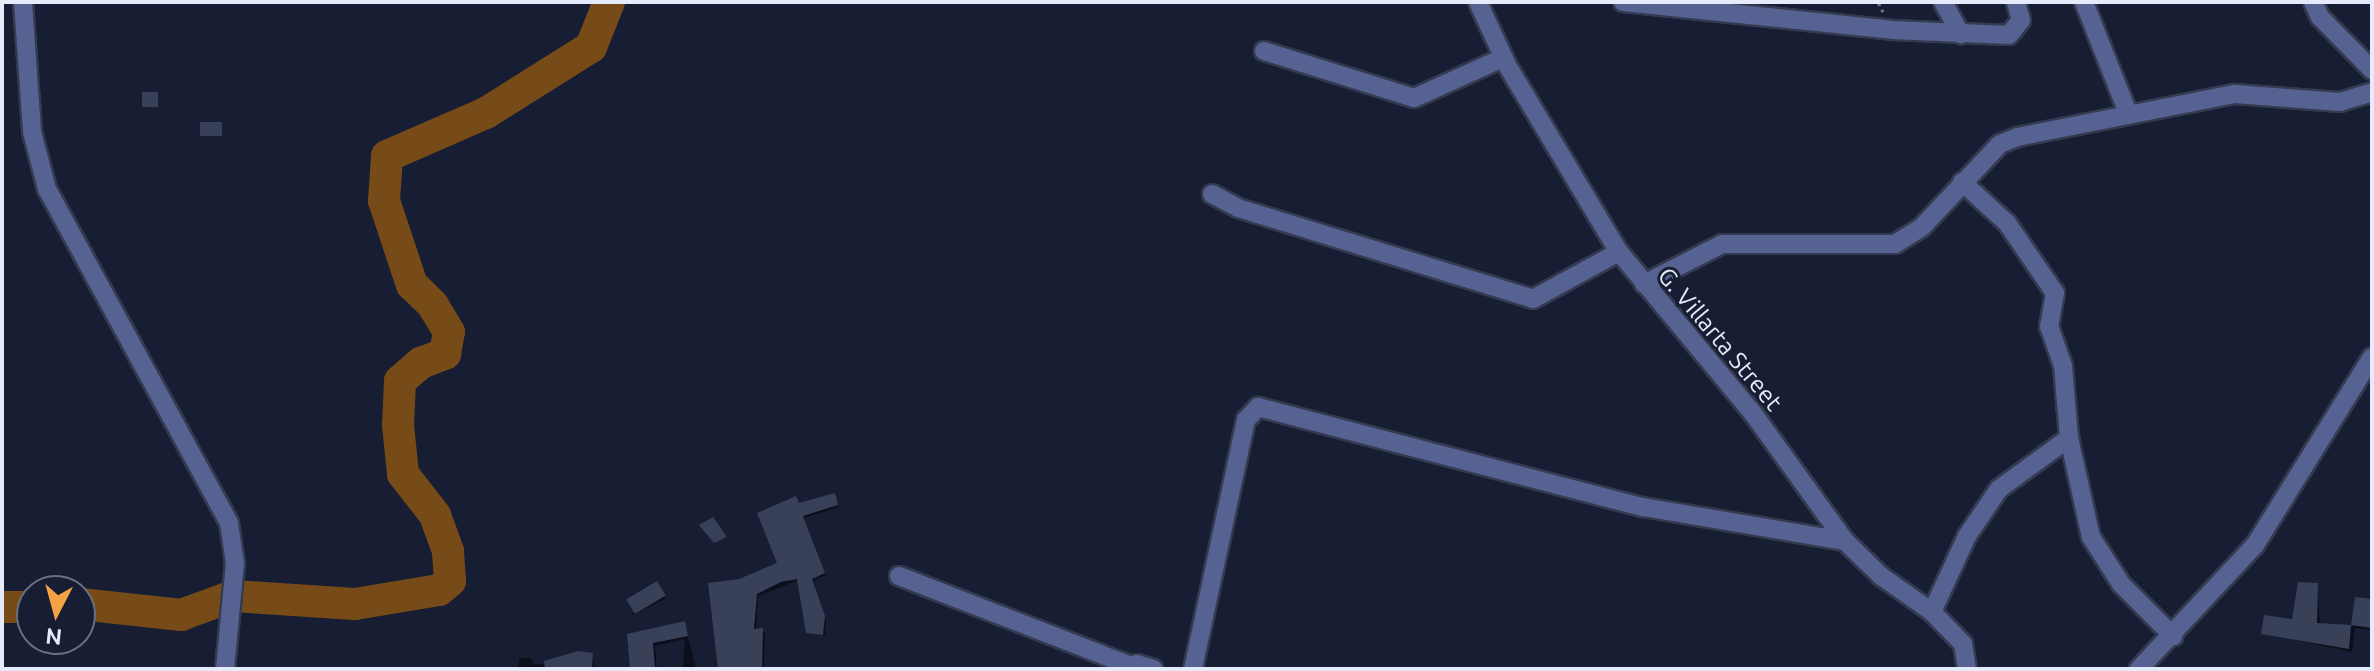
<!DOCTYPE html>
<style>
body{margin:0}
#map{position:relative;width:2374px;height:671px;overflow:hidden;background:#171d33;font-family:Ubuntu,sans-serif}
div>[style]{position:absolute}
.shadow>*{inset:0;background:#0007}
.river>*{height:32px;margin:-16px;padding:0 16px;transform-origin:16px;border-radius:16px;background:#764b18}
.building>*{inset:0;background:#394159;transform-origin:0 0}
.path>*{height:3px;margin-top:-1.5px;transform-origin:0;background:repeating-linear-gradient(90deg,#696f83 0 4px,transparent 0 8px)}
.roads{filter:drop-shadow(2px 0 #343a4f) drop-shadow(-2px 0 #343a4f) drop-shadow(0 2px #343a4f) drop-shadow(0 -2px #343a4f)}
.street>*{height:18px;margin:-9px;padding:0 9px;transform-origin:9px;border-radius:9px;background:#566392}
span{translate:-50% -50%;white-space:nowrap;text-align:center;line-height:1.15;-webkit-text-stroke:6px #171d33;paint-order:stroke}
.street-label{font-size:24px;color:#e6ebfb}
.frame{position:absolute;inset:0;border:4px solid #e6ebfb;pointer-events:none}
.north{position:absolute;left:16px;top:575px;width:80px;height:80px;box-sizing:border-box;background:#171d33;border:2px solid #6a6f83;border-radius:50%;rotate:186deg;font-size:22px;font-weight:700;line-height:32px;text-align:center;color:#e6ebfb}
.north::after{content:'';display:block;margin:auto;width:28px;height:36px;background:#f4a344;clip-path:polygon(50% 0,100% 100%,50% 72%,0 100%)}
</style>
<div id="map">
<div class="shadow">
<i style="clip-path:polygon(834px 495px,839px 507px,804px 518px,826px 575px,813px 581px,826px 620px,825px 636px,808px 632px,799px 580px,758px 596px,756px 631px,765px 633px,764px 669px,720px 669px,740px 581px,780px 564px,796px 499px,800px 504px)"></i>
<i style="clip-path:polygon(659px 585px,666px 598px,634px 615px,632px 614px)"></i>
<i style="clip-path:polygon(2317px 585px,2320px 625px,2353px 627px,2357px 599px,2368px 601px,2372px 591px,2372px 630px,2355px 628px,2352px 652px,2263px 633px,2294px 621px)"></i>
<i style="clip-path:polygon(685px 624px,696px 669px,683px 669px,685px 639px,655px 646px,657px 669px,632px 669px,629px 636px)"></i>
<i style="clip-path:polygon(593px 655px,594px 669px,507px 669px,519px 667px,519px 658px,531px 658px,534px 665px)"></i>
</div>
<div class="river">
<i style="left:80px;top:604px;width:102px;rotate:6.2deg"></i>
<i style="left:181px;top:615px;width:55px;rotate:-20.1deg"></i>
<i style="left:233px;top:596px;width:122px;rotate:3.8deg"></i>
<i style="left:355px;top:604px;width:85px;rotate:-9.5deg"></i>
<i style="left:439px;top:590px;width:14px;rotate:-39deg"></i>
<i style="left:450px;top:581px;width:30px;rotate:-94deg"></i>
<i style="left:448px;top:551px;width:38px;rotate:-110deg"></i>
<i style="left:435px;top:515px;width:52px;rotate:-128deg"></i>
<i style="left:403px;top:474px;width:49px;rotate:-95.8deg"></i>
<i style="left:398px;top:425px;width:44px;rotate:-87.4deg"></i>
<i style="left:400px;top:381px;width:28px;rotate:-41deg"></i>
<i style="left:421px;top:363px;width:26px;rotate:-21deg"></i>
<i style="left:445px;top:354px;width:22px;rotate:-80deg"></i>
<i style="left:449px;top:332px;width:31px;rotate:-121deg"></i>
<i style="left:433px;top:305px;width:29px;rotate:-136deg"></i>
<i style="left:412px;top:285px;width:89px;rotate:-108.4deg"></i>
<i style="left:384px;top:201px;width:45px;rotate:-86.2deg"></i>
<i style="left:387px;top:156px;width:108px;rotate:-23.5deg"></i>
<i style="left:486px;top:113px;width:124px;rotate:-32.2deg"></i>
<i style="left:591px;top:47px;width:48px;rotate:-68.2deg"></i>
<i style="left:2px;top:607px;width:30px"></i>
</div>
<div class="building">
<i style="left:158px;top:92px;width:15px;height:16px;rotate:90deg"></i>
<i style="left:200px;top:122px;width:22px;height:14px"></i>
<i style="clip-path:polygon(835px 493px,838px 505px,803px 516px,825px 573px,812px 579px,825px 616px,823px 635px,806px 633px,797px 579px,781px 582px,757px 594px,754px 629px,763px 628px,762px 669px,718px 669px,708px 583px,739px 579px,777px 563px,757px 513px,796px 496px,799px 503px)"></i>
<i style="clip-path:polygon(713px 517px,727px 537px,714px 543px,699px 525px)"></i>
<i style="left:657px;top:581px;width:17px;height:36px;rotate:59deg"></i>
<i style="clip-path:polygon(2298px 582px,2318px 583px,2317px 623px,2351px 625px,2349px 649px,2261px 634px,2264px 615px,2292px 619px)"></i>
<i style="clip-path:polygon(2355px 597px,2372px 599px,2372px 628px,2351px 625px)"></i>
<i style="clip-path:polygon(685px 621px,688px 636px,653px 643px,655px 669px,630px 669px,627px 634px)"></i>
<i style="clip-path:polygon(578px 651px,593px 653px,592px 669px,545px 669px,544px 661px)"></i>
</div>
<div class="path">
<i style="left:1878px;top:2px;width:11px;rotate:63deg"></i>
</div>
<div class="roads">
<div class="street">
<i style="left:23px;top:2px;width:130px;rotate:86deg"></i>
<i style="left:32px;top:132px;width:59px;rotate:75.3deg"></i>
<i style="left:47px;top:189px;width:380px;rotate:61.4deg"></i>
<i style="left:229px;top:523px;width:40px;rotate:81.5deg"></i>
<i style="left:235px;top:563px;width:106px;rotate:95.4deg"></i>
<i style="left:1478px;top:2px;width:69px;rotate:65.3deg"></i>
<i style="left:1507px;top:65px;width:218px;rotate:59.1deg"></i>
<i style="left:1619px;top:252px;width:208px;rotate:50.3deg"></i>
<i style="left:1752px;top:412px;width:159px;rotate:54.2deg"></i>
<i style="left:1845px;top:541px;width:50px;rotate:44.2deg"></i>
<i style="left:1881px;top:576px;width:62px;rotate:35.2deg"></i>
<i style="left:1932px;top:612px;width:45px;rotate:45.9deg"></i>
<i style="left:1963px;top:644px;width:25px;rotate:81deg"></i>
<i style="left:1623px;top:2px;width:270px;rotate:5.9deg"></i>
<i style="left:1892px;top:30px;width:117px;rotate:2.4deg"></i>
<i style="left:2009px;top:35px;width:19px;rotate:-51deg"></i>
<i style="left:2021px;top:20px;width:19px;rotate:-106deg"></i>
<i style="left:1943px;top:2px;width:37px;rotate:61deg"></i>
<i style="left:2084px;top:2px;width:119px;rotate:68.4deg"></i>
<i style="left:2313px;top:2px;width:17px;rotate:65deg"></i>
<i style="left:2320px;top:17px;width:74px;rotate:45.5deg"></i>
<i style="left:1264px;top:51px;width:157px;rotate:17.4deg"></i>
<i style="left:1414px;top:98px;width:98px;rotate:-24.2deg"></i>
<i style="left:1962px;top:182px;width:61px;rotate:42.3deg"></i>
<i style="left:2007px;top:223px;width:85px;rotate:55.6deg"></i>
<i style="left:2055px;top:293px;width:34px;rotate:100deg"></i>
<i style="left:2049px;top:326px;width:42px;rotate:70.7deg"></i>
<i style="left:2063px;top:366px;width:72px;rotate:85.2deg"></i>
<i style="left:2069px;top:438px;width:101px;rotate:77.5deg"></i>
<i style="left:2091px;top:537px;width:56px;rotate:57.4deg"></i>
<i style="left:2121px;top:584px;width:74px;rotate:45deg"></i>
<i style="left:1212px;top:194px;width:30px;rotate:28deg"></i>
<i style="left:1238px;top:208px;width:309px;rotate:17.1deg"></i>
<i style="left:1533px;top:299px;width:98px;rotate:-28.7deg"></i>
<i style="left:1644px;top:284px;width:88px;rotate:-27.1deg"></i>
<i style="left:1722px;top:244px;width:173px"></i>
<i style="left:1895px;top:244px;width:32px;rotate:-32deg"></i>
<i style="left:1922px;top:227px;width:114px;rotate:-46.8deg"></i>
<i style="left:2000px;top:144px;width:18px;rotate:-22deg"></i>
<i style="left:2017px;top:137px;width:222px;rotate:-11.2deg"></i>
<i style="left:2235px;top:94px;width:105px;rotate:4.4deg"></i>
<i style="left:2340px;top:102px;width:34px;rotate:-17deg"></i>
<i style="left:899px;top:576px;width:246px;rotate:21.2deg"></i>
<i style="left:1932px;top:612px;width:84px;rotate:-65.3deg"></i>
<i style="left:1967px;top:536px;width:57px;rotate:-55.8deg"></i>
<i style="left:1999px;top:489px;width:87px;rotate:-36.1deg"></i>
<i style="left:1124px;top:669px;width:14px;rotate:-21deg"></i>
<i style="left:1137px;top:664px;width:17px;rotate:17deg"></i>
<i style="left:1193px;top:669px;width:255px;rotate:-78deg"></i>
<i style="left:1246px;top:420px;width:18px;rotate:-47deg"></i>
<i style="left:1258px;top:407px;width:398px;rotate:14.6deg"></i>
<i style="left:1643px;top:507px;width:205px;rotate:9.6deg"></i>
<i style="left:2139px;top:669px;width:170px;rotate:-46.9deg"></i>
<i style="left:2255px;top:545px;width:221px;rotate:-58.1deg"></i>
</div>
</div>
<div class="street-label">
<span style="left:1720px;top:339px;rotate:50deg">G. Villarta Street</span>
</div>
<div class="frame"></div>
<div class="north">N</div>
</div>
